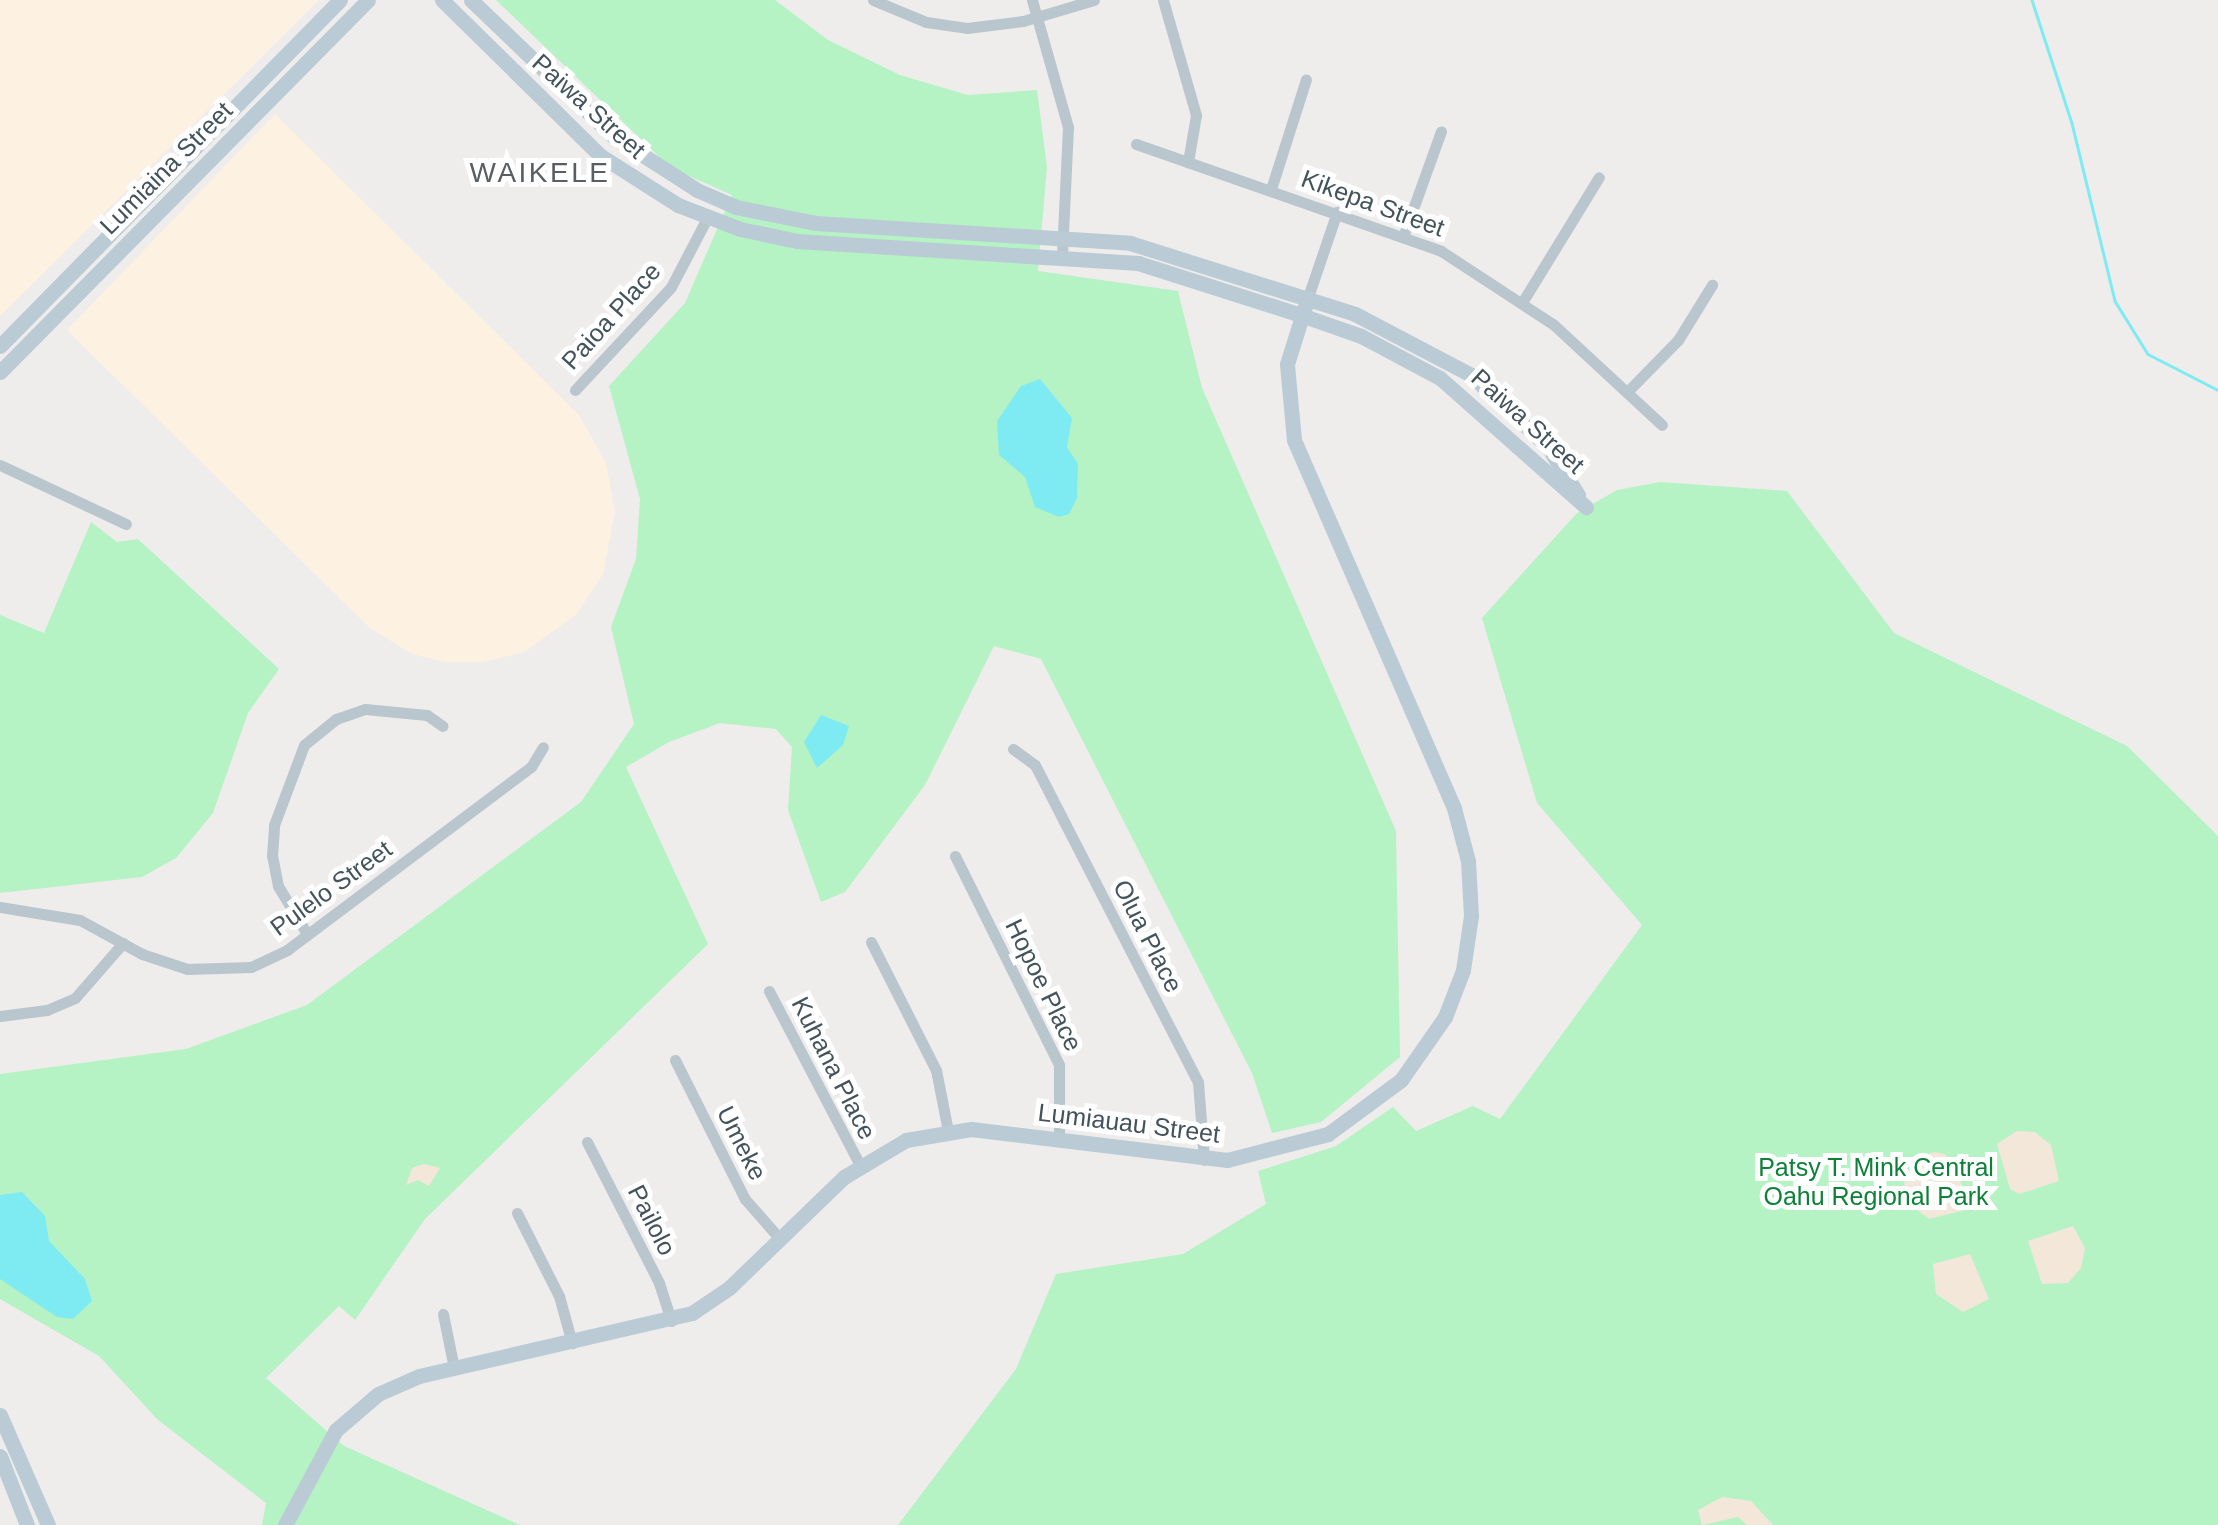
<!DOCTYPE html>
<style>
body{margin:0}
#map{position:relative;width:2218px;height:1525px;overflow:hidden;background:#efecec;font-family:Helvetica,sans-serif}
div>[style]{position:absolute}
.commercial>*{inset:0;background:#fdf1e2}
.green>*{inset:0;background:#b5f2c4}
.sand>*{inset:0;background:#f3e7da}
.water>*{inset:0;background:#7eebf3}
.stream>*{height:2.5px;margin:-1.25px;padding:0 1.25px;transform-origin:1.25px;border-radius:1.25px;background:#7eebf3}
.street>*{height:11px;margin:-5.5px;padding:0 5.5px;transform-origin:5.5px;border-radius:5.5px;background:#b9c6cd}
.secondary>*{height:15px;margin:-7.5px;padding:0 7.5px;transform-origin:7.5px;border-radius:7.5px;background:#bacbd5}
span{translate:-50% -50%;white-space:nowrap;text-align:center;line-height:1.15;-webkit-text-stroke:10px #fff;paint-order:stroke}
.street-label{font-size:25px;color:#43535b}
.park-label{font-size:25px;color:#0e8138}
.neighbourhood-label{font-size:28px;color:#585e62;letter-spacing:2.5px}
</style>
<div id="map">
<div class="commercial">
<i style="clip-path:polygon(0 0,319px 0,0 316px)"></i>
<i style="clip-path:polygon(275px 114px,579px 415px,606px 463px,615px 512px,603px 574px,576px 615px,524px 652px,483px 662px,445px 662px,412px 654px,370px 628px,67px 330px)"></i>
</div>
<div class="green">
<i style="clip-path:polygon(496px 0,775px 0,828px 40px,900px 75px,968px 95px,1037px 90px,1047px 167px,1038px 271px,1178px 291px,1202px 388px,1396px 831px,1400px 1057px,1321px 1122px,1272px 1133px,1252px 1073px,1041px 659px,994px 646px,925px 785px,845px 892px,821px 902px,788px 810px,792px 747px,776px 729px,720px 723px,669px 742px,626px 767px,708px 944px,425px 1219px,355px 1320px,339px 1306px,266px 1378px,344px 1446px,520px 1525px,262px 1525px,266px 1503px,158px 1420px,99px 1356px,0 1299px,0 1074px,186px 1049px,307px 1005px,581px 802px,634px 724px,611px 627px,636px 559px,640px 499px,609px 386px,685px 303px,732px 195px,671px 168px)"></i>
<i style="clip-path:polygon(1660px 482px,1787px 491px,1894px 633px,2127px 746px,2218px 836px,2218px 1525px,898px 1525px,1016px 1369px,1056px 1274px,1183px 1254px,1266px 1204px,1258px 1171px,1336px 1146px,1393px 1107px,1416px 1131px,1473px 1106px,1500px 1119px,1642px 925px,1537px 803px,1482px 618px,1577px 513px,1617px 490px)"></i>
<i style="clip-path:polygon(91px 522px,117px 542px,138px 539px,279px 669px,248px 713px,213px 813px,176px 858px,142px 877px,0 893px,0 615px,44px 633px)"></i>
</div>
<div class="sand">
<i style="clip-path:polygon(2017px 1131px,2035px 1132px,2051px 1145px,2059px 1181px,2019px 1194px,2010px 1189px,1997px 1144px)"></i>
<i style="clip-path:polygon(1934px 1152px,1945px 1154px,1970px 1200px,1965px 1210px,1929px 1219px,1907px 1202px,1904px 1184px,1913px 1159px)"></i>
<i style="clip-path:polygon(424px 1164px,440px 1168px,429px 1186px,418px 1180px,406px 1185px,412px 1168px)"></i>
<i style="clip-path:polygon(2073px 1226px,2085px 1248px,2081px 1268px,2068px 1283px,2042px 1284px,2028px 1241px)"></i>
<i style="clip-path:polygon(1970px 1254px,1989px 1299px,1963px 1312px,1936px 1294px,1933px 1264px)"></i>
<i style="clip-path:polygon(1722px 1497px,1751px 1501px,1773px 1525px,1747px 1525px,1738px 1517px,1702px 1525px,1698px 1510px)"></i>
</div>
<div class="water">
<i style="clip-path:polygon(1040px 379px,1072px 418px,1067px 447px,1078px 464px,1077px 498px,1069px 514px,1059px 517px,1035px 507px,1025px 477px,999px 455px,997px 421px,1021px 386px)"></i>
<i style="clip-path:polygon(821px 715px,849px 726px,843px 745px,817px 768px,804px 742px)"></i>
<i style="clip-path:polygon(22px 1192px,45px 1216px,49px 1241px,85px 1279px,92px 1301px,73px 1319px,57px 1317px,0 1279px,0 1195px)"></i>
</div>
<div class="stream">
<i style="left:2032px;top:0;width:129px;rotate:72deg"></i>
<i style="left:2072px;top:123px;width:183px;rotate:76.4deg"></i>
<i style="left:2115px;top:301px;width:62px;rotate:58.1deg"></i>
<i style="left:2148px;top:354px;width:79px;rotate:27.2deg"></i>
</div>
<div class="street">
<i style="left:873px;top:0;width:57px;rotate:22.5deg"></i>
<i style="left:926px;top:22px;width:41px;rotate:8.3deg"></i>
<i style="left:967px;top:28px;width:56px;rotate:-7.1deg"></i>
<i style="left:1023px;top:21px;width:74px;rotate:-16.5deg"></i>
<i style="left:1032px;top:0;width:132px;rotate:74.2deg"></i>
<i style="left:1068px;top:127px;width:127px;rotate:92.7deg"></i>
<i style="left:1163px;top:0;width:120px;rotate:74deg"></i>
<i style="left:1196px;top:115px;width:48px;rotate:99.7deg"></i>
<i style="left:1136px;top:144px;width:323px;rotate:19.3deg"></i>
<i style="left:1441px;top:251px;width:135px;rotate:33.2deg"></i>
<i style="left:1554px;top:325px;width:147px;rotate:42.8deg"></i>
<i style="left:1271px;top:189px;width:115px;rotate:-72.3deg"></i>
<i style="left:1404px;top:234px;width:109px;rotate:-70.2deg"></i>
<i style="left:1308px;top:297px;width:90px;rotate:-71.2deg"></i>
<i style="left:1523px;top:301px;width:145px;rotate:-58.5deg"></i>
<i style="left:575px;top:390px;width:141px;rotate:-47deg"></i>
<i style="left:671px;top:287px;width:78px;rotate:-62.4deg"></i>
<i style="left:1627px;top:392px;width:73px;rotate:-45.6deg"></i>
<i style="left:1678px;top:340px;width:65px;rotate:-58.3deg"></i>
<i style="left:0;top:465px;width:139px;rotate:25.1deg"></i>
<i style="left:1013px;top:749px;width:27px;rotate:36deg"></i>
<i style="left:1035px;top:765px;width:356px;rotate:62.8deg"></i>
<i style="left:1198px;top:1082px;width:78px;rotate:85.6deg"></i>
<i style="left:955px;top:856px;width:233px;rotate:63.5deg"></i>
<i style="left:1059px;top:1065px;width:76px;rotate:90deg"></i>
<i style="left:0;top:907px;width:81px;rotate:9.2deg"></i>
<i style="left:80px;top:920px;width:71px;rotate:28.7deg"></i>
<i style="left:142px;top:954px;width:47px;rotate:18.4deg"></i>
<i style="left:187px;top:969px;width:64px;rotate:-1.8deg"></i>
<i style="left:251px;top:967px;width:40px;rotate:-25deg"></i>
<i style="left:287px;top:950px;width:305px;rotate:-36.9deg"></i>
<i style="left:531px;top:767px;width:23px;rotate:-59deg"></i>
<i style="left:307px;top:934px;width:56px;rotate:-121.1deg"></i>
<i style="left:278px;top:886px;width:31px;rotate:-101deg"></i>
<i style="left:272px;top:856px;width:31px;rotate:-86deg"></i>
<i style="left:274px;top:825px;width:85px;rotate:-69.4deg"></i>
<i style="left:304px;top:745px;width:41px;rotate:-39.1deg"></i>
<i style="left:336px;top:719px;width:31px;rotate:-19deg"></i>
<i style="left:365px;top:709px;width:62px;rotate:5.5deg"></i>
<i style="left:427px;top:715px;width:19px;rotate:35deg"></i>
<i style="left:871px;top:942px;width:144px;rotate:63.1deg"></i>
<i style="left:936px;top:1070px;width:62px;rotate:78.9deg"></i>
<i style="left:769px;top:991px;width:196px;rotate:62.4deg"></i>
<i style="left:0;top:1016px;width:47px;rotate:-7.3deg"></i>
<i style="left:47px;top:1010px;width:30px;rotate:-23deg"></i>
<i style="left:75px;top:998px;width:73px;rotate:-48.9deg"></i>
<i style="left:675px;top:1060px;width:156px;rotate:63.3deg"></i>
<i style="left:745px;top:1199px;width:53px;rotate:48.8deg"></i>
<i style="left:587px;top:1142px;width:158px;rotate:62.9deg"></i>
<i style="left:659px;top:1283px;width:40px;rotate:72deg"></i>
<i style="left:517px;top:1213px;width:93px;rotate:63.2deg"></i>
<i style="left:559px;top:1296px;width:49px;rotate:74.5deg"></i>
<i style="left:443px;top:1314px;width:55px;rotate:78.5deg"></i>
</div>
<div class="secondary">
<i style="left:442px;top:0;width:223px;rotate:44.5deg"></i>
<i style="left:601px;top:156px;width:91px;rotate:32.5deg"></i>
<i style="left:678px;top:205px;width:66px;rotate:21.2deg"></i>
<i style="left:740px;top:229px;width:58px;rotate:11.9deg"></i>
<i style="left:797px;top:241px;width:342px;rotate:3.7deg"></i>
<i style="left:1138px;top:263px;width:171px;rotate:17.7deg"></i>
<i style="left:1301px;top:315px;width:64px;rotate:19.3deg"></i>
<i style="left:1361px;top:336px;width:89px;rotate:28deg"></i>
<i style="left:1440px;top:378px;width:195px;rotate:41.5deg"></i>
<i style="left:471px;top:0;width:197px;rotate:43.8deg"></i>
<i style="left:613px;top:136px;width:100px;rotate:32.7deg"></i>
<i style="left:697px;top:190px;width:43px;rotate:23.6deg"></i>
<i style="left:736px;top:207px;width:82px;rotate:11.3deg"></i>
<i style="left:816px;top:223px;width:315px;rotate:3.6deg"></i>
<i style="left:1130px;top:243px;width:236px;rotate:17.5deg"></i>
<i style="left:1355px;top:314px;width:131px;rotate:27.7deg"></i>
<i style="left:1471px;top:375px;width:105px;rotate:43.1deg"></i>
<i style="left:1548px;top:447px;width:57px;rotate:58deg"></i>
<i style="left:0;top:346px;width:485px;rotate:-45.5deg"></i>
<i style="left:0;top:372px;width:523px;rotate:-45.31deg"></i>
<i style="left:0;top:1415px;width:120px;rotate:66.4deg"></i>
<i style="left:0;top:1456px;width:74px;rotate:68.6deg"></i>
<i style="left:285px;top:1525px;width:108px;rotate:-61.8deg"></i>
<i style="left:336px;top:1430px;width:55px;rotate:-40.6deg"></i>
<i style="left:378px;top:1394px;width:45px;rotate:-23.7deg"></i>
<i style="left:419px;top:1376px;width:280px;rotate:-13deg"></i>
<i style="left:692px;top:1313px;width:45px;rotate:-34deg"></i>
<i style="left:729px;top:1288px;width:160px;rotate:-44deg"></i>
<i style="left:844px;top:1177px;width:72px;rotate:-30.8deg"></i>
<i style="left:906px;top:1140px;width:66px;rotate:-9.6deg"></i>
<i style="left:971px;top:1129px;width:258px;rotate:6.9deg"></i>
<i style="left:1227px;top:1160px;width:104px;rotate:-14.4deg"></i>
<i style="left:1328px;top:1134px;width:91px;rotate:-36.5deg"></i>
<i style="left:1401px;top:1080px;width:77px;rotate:-55.1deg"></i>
<i style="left:1445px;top:1017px;width:50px;rotate:-69deg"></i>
<i style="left:1463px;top:970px;width:55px;rotate:-81.6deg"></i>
<i style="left:1471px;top:916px;width:55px;rotate:-93.1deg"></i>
<i style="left:1468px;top:861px;width:55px;rotate:-104.8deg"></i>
<i style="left:1454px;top:808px;width:401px;rotate:-113.5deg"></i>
<i style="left:1294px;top:440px;width:76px;rotate:-95.3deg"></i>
<i style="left:1287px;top:364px;width:70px;rotate:-72.6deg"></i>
</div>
<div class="street-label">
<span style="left:589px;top:106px;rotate:42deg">Paiwa Street</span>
<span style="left:166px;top:168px;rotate:-45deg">Lumiaina Street</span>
<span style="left:1373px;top:203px;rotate:20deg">Kikepa Street</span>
<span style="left:611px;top:316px;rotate:-48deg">Paioa Place</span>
<span style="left:1528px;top:421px;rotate:42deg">Paiwa Street</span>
<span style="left:331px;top:888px;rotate:-36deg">Pulelo Street</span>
<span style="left:1148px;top:936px;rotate:63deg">Olua Place</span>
<span style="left:1044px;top:985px;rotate:64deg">Hopoe Place</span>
<span style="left:834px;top:1068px;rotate:63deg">Kuhana Place</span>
<span style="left:1129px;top:1123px;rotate:7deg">Lumiauau Street</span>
<span style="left:742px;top:1143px;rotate:63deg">Umeke</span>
<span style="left:652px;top:1220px;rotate:63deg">Pailolo</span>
</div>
<div class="park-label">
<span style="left:1876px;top:1182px">Patsy T. Mink Central<br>Oahu Regional Park</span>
</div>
<div class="neighbourhood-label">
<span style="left:540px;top:173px">WAIKELE</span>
</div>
</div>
